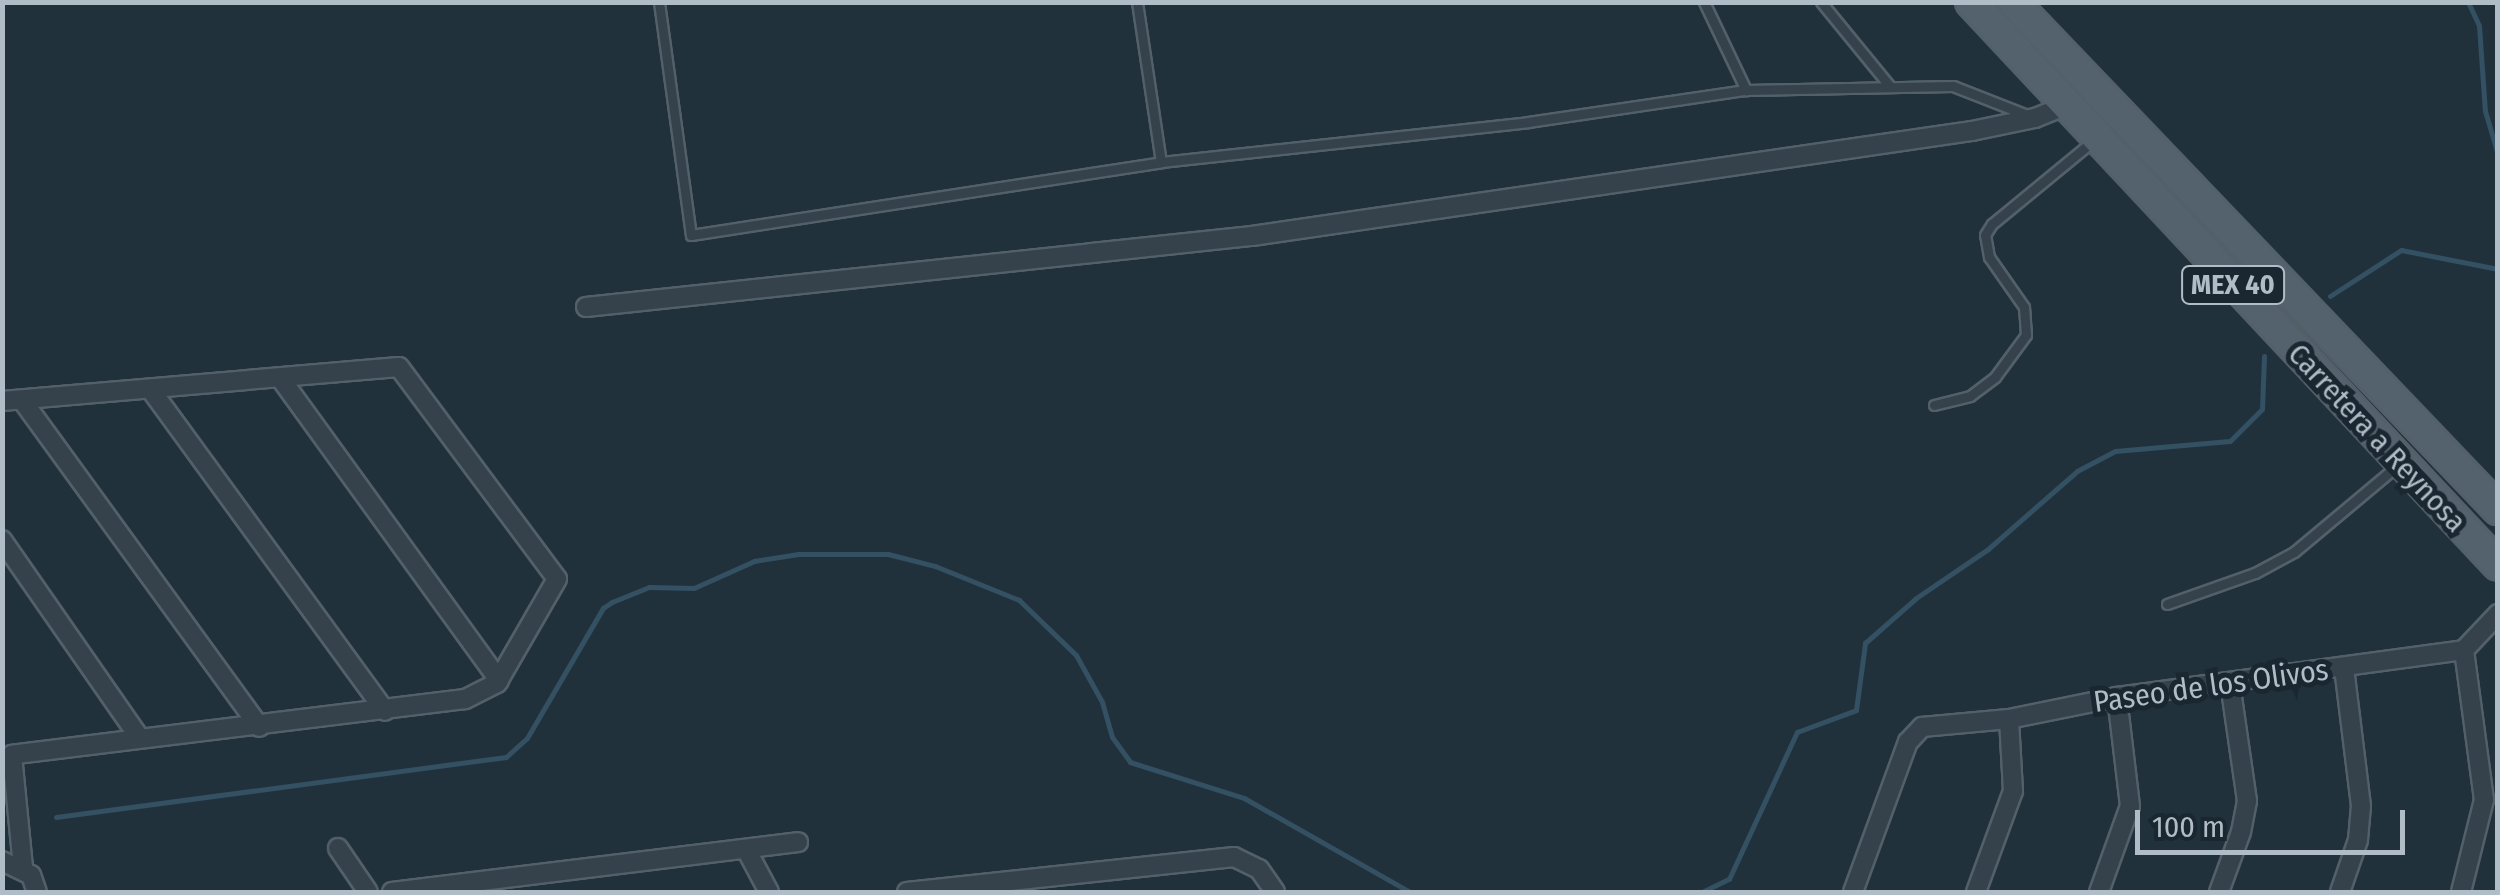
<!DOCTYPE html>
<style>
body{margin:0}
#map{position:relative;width:2500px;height:895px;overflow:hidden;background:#21313b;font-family:"Fira Sans Condensed",sans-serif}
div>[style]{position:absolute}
.stream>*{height:5px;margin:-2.5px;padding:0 2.5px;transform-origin:2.5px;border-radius:2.5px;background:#345063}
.roads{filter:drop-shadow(2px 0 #536069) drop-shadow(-2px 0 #536069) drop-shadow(0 2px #536069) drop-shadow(0 -2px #536069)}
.service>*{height:9px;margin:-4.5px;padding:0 4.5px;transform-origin:4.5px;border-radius:4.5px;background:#35424c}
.minor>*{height:18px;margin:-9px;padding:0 9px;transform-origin:9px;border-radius:9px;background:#35424c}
.primary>*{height:30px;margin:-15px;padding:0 15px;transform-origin:15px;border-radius:15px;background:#53626c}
span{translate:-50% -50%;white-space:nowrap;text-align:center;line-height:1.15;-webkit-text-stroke:10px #1a2730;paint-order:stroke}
.shield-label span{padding:2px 8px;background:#1a2730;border:2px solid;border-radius:8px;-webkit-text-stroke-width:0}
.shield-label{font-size:28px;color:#b0bdc7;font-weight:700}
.street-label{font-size:30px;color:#b0bdc7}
.frame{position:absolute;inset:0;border:5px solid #b0bdc7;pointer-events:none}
.scale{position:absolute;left:2135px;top:810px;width:270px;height:45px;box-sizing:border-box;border:5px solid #b0bdc7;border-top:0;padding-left:12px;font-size:30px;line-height:35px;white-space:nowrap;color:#b0bdc7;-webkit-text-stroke:8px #1a2730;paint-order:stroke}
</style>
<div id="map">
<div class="stream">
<i style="left:2468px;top:2px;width:26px;rotate:65deg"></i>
<i style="left:2479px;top:26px;width:85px;rotate:86deg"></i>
<i style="left:2485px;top:111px;width:46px;rotate:73.5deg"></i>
<i style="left:2330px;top:296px;width:85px;rotate:-32.9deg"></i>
<i style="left:2401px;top:250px;width:99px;rotate:11.1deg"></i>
<i style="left:56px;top:817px;width:454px;rotate:-7.6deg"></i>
<i style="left:506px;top:757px;width:28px;rotate:-42deg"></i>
<i style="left:527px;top:738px;width:151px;rotate:-59.7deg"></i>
<i style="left:603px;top:608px;width:11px;rotate:-34deg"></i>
<i style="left:612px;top:602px;width:40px;rotate:-22deg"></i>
<i style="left:649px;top:587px;width:45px;rotate:1.3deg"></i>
<i style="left:694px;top:588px;width:66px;rotate:-24.2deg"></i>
<i style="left:754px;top:561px;width:45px;rotate:-9deg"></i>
<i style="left:798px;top:554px;width:90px"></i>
<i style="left:888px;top:554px;width:49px;rotate:14.3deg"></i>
<i style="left:935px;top:566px;width:91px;rotate:22deg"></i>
<i style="left:1019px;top:600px;width:79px;rotate:44deg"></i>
<i style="left:1076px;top:655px;width:54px;rotate:61deg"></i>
<i style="left:1102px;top:702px;width:36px;rotate:74deg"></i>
<i style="left:1112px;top:737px;width:31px;rotate:54deg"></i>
<i style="left:1130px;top:762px;width:120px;rotate:17.5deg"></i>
<i style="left:1244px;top:798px;width:191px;rotate:29.5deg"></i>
<i style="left:1702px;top:892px;width:30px;rotate:-26deg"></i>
<i style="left:1729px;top:879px;width:162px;rotate:-65.2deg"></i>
<i style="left:1797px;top:732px;width:63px;rotate:-20.4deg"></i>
<i style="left:1856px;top:710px;width:68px;rotate:-82.3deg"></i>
<i style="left:1865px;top:643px;width:68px;rotate:-41.4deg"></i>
<i style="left:1916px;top:598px;width:87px;rotate:-34.2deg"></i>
<i style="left:1988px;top:549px;width:118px;rotate:-41.2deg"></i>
<i style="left:2077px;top:471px;width:43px;rotate:-27.8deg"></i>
<i style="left:2115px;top:451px;width:115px;rotate:-5deg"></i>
<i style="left:2230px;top:441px;width:45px;rotate:-45deg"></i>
<i style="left:2262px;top:409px;width:53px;rotate:-87.8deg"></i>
</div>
<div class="roads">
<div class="service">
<i style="left:659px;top:2px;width:235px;rotate:82.2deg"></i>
<i style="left:691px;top:235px;width:476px;rotate:-8.8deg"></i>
<i style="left:1161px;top:162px;width:369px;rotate:-6.2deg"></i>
<i style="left:1528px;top:122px;width:220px;rotate:-8.4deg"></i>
<i style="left:1746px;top:90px;width:207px;rotate:-1.1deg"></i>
<i style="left:1953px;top:86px;width:85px;rotate:21.4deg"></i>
<i style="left:1137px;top:2px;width:162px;rotate:81.5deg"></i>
<i style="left:1704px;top:2px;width:98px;rotate:64.5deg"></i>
<i style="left:1821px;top:2px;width:107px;rotate:50.7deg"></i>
<i style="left:1934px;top:405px;width:37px;rotate:-14deg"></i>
<i style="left:1970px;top:396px;width:31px;rotate:-37deg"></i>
<i style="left:1995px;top:377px;width:52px;rotate:-53.6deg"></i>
<i style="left:2026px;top:335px;width:28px;rotate:-94deg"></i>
<i style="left:2024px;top:307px;width:61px;rotate:-125deg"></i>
<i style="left:1989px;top:257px;width:22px;rotate:-100deg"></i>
<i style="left:1985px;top:235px;width:13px;rotate:-58deg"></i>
<i style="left:1992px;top:224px;width:131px;rotate:-39.4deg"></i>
<i style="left:2167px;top:604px;width:93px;rotate:-19.4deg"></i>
<i style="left:2255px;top:573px;width:44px;rotate:-28.3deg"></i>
<i style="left:2294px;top:552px;width:136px;rotate:-39.9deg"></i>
</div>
<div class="minor">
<i style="left:586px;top:307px;width:670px;rotate:-6.09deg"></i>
<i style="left:1252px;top:236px;width:728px;rotate:-8.3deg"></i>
<i style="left:1972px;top:131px;width:64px;rotate:-11.7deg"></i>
<i style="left:2035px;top:118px;width:32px;rotate:-22deg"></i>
<i style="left:281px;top:379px;width:372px;rotate:54.1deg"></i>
<i style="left:151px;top:390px;width:397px;rotate:53.9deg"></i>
<i style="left:22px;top:400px;width:404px;rotate:54deg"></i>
<i style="left:2px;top:401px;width:398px;rotate:-4.9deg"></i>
<i style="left:399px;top:367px;width:264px;rotate:53.3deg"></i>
<i style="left:557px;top:579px;width:120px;rotate:120deg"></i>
<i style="left:497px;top:683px;width:36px;rotate:153deg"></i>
<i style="left:465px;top:699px;width:456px;rotate:173deg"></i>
<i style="left:12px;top:755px;width:114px;rotate:84.4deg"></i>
<i style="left:2px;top:540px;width:240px;rotate:55.2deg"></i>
<i style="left:338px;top:848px;width:53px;rotate:55.7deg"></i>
<i style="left:746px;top:849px;width:49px;rotate:61.9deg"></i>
<i style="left:2px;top:861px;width:32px;rotate:26deg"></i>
<i style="left:31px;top:875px;width:18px;rotate:71deg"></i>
<i style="left:392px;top:892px;width:409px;rotate:-7deg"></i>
<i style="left:907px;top:892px;width:329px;rotate:-6.1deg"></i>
<i style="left:1234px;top:857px;width:28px;rotate:26deg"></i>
<i style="left:1259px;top:869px;width:28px;rotate:55deg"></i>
<i style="left:1853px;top:892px;width:160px;rotate:-69.9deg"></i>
<i style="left:1908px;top:742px;width:21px;rotate:-47deg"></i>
<i style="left:1922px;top:727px;width:87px;rotate:-5.3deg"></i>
<i style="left:2009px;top:719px;width:110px;rotate:-11.5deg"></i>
<i style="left:2117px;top:697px;width:350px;rotate:-7.7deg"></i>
<i style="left:2464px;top:650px;width:50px;rotate:-46.6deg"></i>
<i style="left:1976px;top:892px;width:108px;rotate:-69.9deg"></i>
<i style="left:2013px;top:791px;width:72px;rotate:-93.2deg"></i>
<i style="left:2099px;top:892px;width:91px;rotate:-70.2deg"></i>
<i style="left:2130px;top:806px;width:110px;rotate:-96.8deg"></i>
<i style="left:2219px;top:892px;width:64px;rotate:-69.9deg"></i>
<i style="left:2241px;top:832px;width:32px;rotate:-79deg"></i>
<i style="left:2247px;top:801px;width:119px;rotate:-98.2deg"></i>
<i style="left:2340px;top:892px;width:55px;rotate:-70.9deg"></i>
<i style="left:2358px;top:840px;width:34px;rotate:-85deg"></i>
<i style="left:2361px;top:806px;width:140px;rotate:-97deg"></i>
<i style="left:2461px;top:892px;width:95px;rotate:-76deg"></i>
<i style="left:2484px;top:800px;width:151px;rotate:-97.6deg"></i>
</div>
<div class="primary">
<i style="left:1971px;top:2px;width:771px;rotate:46.89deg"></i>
<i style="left:2013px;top:2px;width:702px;rotate:46.27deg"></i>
</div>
</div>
<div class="shield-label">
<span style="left:2233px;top:285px">MEX 40</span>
</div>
<div class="street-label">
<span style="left:2377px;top:438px;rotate:47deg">Carretera a Reynosa</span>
<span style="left:2211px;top:686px;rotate:-8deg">Paseo de los Olivos</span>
</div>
<div class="frame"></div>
<div class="scale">100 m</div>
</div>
